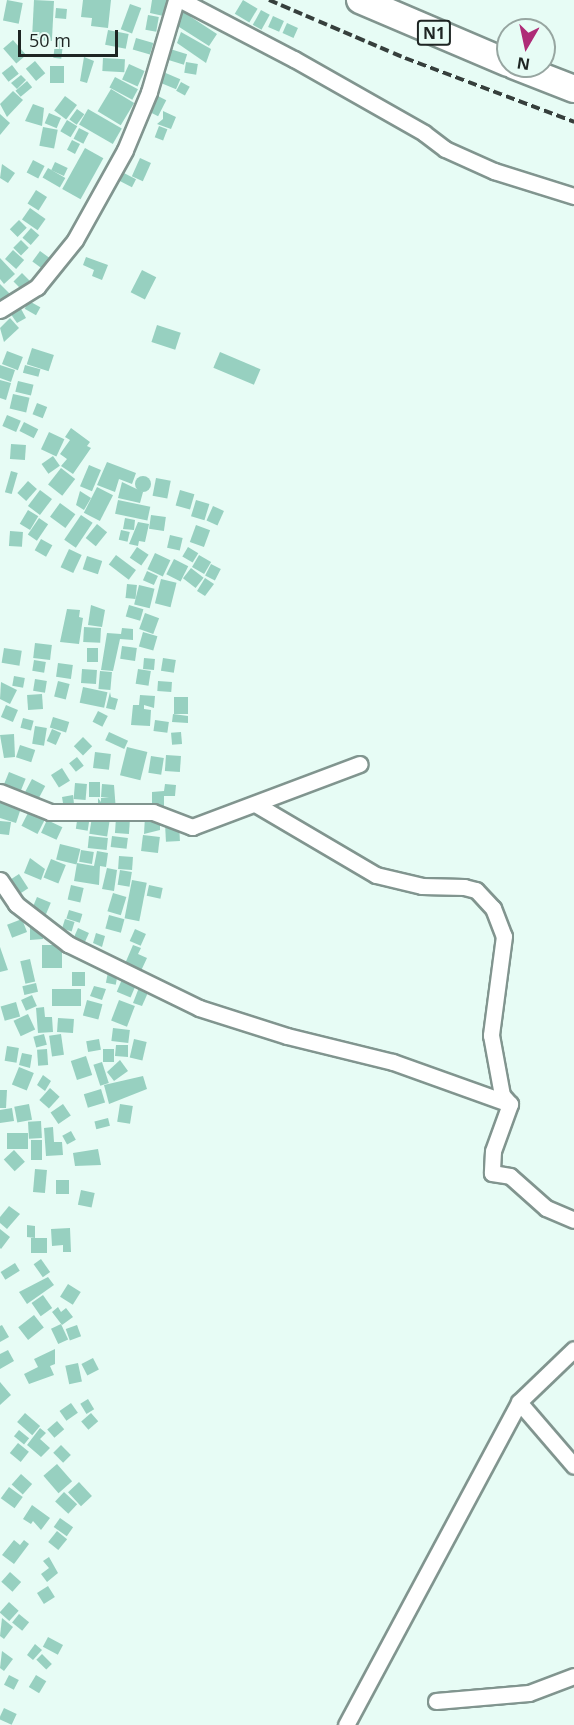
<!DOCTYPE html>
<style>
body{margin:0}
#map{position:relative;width:574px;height:1725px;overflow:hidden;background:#e7fcf5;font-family:"Open Sans",sans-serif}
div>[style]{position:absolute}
.building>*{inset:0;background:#97d0c0;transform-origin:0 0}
.round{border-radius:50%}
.roads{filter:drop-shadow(2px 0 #81958f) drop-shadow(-2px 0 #81958f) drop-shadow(0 2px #81958f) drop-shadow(0 -2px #81958f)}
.minor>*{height:15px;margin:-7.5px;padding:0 7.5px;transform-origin:7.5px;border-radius:7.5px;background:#fff}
.trunk>*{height:26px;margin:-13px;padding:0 13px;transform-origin:13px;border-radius:13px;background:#fff}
.rail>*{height:4px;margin-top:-2px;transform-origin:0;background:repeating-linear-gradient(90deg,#363f3c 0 9px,transparent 0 13.5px)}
span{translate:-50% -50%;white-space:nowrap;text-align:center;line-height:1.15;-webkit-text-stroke:6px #e7fcf5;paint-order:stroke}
.shield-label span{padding:2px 4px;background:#e7fcf5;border:2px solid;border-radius:4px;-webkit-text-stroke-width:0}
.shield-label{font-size:16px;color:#1e2523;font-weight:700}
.north{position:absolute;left:496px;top:18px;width:60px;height:60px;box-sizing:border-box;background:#e7fcf5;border:2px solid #97a6a1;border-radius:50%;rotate:189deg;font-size:16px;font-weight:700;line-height:24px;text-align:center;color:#1e2523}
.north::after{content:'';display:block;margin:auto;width:21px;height:27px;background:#ae2c77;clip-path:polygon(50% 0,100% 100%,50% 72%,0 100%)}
.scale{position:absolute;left:18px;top:30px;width:100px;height:27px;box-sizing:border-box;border:3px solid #1e2523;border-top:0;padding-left:8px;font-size:18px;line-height:21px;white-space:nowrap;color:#1e2523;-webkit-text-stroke:4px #e7fcf5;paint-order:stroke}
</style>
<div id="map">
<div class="building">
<i style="left:7px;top:0;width:16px;height:21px;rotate:11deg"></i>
<i style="left:34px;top:0;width:20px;height:40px;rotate:3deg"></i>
<i style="clip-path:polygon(83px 0,111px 0,108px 28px,91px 26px,92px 18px,81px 17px)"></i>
<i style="clip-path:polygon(152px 0,171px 0,168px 17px,150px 13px)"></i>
<i style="left:243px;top:0;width:17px;height:16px;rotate:31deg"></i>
<i style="left:130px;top:4px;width:12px;height:27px;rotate:20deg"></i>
<i style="left:56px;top:8px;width:11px;height:10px;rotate:5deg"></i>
<i style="clip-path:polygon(186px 8px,194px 12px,191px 17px,217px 34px,209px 46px,176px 25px)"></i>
<i style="left:261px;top:10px;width:10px;height:17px;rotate:29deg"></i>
<i style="left:148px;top:15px;width:11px;height:15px;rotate:10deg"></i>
<i style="left:273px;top:16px;width:12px;height:12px;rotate:24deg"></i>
<i style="left:287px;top:23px;width:12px;height:11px;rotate:24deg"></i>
<i style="left:108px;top:30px;width:21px;height:15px;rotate:11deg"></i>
<i style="clip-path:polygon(181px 32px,211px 49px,206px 63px,177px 43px)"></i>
<i style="left:56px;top:36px;width:8px;height:22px;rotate:7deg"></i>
<i style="left:136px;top:38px;width:18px;height:12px;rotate:16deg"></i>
<i style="left:13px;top:40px;width:20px;height:13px;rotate:49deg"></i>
<i style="left:167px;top:48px;width:21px;height:11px;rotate:17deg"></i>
<i style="clip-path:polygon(84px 57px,94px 61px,87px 83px,80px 81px)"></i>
<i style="left:103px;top:58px;width:22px;height:13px;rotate:3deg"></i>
<i style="left:35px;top:61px;width:16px;height:12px;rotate:50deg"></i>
<i style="left:186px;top:62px;width:12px;height:11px;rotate:9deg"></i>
<i style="left:129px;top:64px;width:17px;height:17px;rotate:24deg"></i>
<i style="left:12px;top:65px;width:11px;height:13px;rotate:52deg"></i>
<i style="left:64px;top:66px;width:17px;height:14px;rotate:90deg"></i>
<i style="left:161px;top:71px;width:21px;height:11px;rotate:23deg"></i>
<i style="clip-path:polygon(21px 75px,26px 80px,17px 89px,11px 83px)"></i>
<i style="left:115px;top:77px;width:26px;height:12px;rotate:28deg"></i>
<i style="left:27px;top:81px;width:8px;height:15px;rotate:50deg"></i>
<i style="left:181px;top:82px;width:10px;height:10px;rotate:29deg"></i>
<i style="left:111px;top:89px;width:27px;height:26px;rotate:31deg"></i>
<i style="clip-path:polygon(13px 91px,23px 100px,7px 117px,0 104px)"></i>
<i style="left:152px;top:93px;width:16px;height:18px;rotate:27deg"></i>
<i style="left:65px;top:96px;width:15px;height:18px;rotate:37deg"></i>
<i style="clip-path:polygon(33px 104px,44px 108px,42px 126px,25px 121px)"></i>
<i style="left:77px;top:109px;width:9px;height:13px;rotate:36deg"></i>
<i style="left:88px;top:109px;width:39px;height:18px;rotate:30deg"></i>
<i style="clip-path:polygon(163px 111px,176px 117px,171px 129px,157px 124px,163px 119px)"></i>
<i style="left:49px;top:113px;width:13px;height:11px;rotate:23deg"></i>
<i style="clip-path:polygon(0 114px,10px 123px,0 135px)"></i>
<i style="left:67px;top:120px;width:12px;height:13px;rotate:31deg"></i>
<i style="left:159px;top:126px;width:9px;height:12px;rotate:21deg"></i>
<i style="left:43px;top:127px;width:15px;height:19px;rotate:11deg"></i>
<i style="left:79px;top:128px;width:11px;height:12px;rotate:27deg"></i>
<i style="left:72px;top:140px;width:9px;height:11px;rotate:27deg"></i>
<i style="left:85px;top:148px;width:21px;height:47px;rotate:29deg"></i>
<i style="left:140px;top:158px;width:12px;height:20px;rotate:24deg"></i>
<i style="left:33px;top:160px;width:13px;height:14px;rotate:27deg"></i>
<i style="left:55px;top:162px;width:14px;height:9px;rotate:25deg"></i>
<i style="clip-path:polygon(2px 164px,15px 173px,8px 183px,0 178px)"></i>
<i style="left:48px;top:168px;width:20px;height:11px;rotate:30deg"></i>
<i style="left:120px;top:171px;width:18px;height:9px;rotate:27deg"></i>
<i style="left:36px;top:190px;width:13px;height:16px;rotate:32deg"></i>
<i style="left:30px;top:208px;width:19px;height:14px;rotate:35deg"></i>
<i style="left:19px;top:220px;width:11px;height:13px;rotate:45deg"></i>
<i style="left:31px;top:228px;width:11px;height:13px;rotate:41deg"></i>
<i style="left:21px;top:240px;width:11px;height:11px;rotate:45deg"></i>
<i style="left:13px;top:250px;width:15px;height:12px;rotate:42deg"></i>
<i style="left:40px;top:251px;width:14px;height:13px;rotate:36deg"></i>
<i style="clip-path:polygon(86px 257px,108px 265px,102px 280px,92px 276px,94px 270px,83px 265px)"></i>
<i style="clip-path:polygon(0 258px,15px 274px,4px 284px,0 279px)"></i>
<i style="left:142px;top:270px;width:16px;height:25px;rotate:27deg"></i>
<i style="left:22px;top:273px;width:14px;height:12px;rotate:45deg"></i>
<i style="clip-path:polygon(0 284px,10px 294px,0 304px)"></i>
<i style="left:29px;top:301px;width:13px;height:9px;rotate:29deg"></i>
<i style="clip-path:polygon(20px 307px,26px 318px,17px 323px,10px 313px)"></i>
<i style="clip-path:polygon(10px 318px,19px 328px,4px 342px,0 328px)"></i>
<i style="left:157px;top:325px;width:25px;height:18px;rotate:18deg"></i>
<i style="left:32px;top:348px;width:23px;height:17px;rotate:18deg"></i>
<i style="left:7px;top:351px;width:17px;height:14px;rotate:21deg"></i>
<i style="left:220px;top:352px;width:44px;height:17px;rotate:23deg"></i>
<i style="clip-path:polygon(0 365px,15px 370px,11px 382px,0 378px)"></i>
<i style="left:25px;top:365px;width:16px;height:8px;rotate:15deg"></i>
<i style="clip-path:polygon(0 380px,11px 383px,6px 400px,0 398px)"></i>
<i style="left:18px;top:381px;width:16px;height:11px;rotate:14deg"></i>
<i style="left:13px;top:394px;width:17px;height:15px;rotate:13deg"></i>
<i style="left:37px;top:403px;width:11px;height:12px;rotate:22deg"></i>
<i style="left:7px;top:415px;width:15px;height:12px;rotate:23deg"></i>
<i style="left:24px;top:422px;width:16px;height:10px;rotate:27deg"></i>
<i style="clip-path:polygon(71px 428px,90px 442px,87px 446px,91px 448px,73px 474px,61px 466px,67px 459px,60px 454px,70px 440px,65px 437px)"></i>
<i style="left:49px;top:432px;width:17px;height:19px;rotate:25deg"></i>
<i style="left:11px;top:444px;width:15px;height:15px;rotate:4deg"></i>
<i style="left:53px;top:456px;width:12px;height:14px;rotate:55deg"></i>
<i style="clip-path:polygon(107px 462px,136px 473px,132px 484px,119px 479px,115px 492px,97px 485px)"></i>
<i style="left:89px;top:465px;width:13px;height:23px;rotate:23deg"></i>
<i style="left:61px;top:468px;width:18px;height:21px;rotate:38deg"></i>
<i style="left:11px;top:471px;width:7px;height:22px;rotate:16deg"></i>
<i class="round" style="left:135px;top:476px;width:16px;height:16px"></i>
<i style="left:156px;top:478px;width:15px;height:18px;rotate:11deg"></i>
<i style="left:28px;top:481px;width:12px;height:16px;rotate:42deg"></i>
<i style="clip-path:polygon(122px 482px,143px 492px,140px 503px,118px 498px)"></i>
<i style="left:97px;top:487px;width:18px;height:29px;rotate:27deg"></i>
<i style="left:40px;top:490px;width:15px;height:20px;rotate:37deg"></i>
<i style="left:180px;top:490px;width:15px;height:16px;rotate:16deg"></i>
<i style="clip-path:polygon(80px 491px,91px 498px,84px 510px,76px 505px)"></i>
<i style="left:118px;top:500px;width:33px;height:14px;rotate:12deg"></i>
<i style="left:196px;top:500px;width:14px;height:17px;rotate:17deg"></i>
<i style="left:60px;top:503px;width:19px;height:17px;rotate:36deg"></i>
<i style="left:213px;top:506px;width:12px;height:16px;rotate:24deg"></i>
<i style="left:28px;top:510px;width:12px;height:16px;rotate:31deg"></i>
<i style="left:81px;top:515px;width:14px;height:30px;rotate:34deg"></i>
<i style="left:151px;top:515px;width:15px;height:14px;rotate:8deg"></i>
<i style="left:39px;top:518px;width:11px;height:20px;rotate:34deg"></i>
<i style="clip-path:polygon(125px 518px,135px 520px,134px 530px,123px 529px)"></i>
<i style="clip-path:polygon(138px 522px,149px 524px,145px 542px,139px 541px,138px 546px,129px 544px)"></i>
<i style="left:97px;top:524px;width:13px;height:18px;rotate:39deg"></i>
<i style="left:196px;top:525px;width:15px;height:18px;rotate:20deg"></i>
<i style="left:121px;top:530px;width:9px;height:10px;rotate:13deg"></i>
<i style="left:10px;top:531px;width:13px;height:15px;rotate:4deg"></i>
<i style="left:170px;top:535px;width:13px;height:13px;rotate:13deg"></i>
<i style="left:41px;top:539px;width:13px;height:13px;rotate:29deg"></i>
<i style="left:137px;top:547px;width:14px;height:13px;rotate:34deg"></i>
<i style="left:188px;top:547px;width:12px;height:11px;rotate:31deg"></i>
<i style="left:69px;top:549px;width:14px;height:20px;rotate:25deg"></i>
<i style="left:155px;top:553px;width:17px;height:18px;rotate:25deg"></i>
<i style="left:116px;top:555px;width:25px;height:12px;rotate:37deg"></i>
<i style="left:199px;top:555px;width:14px;height:14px;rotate:30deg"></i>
<i style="left:87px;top:556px;width:16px;height:14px;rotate:18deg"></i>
<i style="left:174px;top:559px;width:16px;height:17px;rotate:27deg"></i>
<i style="left:211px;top:564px;width:11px;height:13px;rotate:27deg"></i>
<i style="left:191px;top:568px;width:16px;height:13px;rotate:38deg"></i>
<i style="left:147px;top:571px;width:12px;height:10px;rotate:24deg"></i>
<i style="clip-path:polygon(205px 578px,214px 584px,205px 596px,197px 591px)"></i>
<i style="left:161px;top:579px;width:16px;height:25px;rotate:14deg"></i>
<i style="left:127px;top:584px;width:10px;height:14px;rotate:6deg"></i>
<i style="left:139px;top:585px;width:16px;height:20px;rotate:14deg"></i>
<i style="clip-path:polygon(91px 605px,105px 610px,102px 627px,88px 625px)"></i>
<i style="left:129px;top:605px;width:15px;height:12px;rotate:16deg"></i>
<i style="clip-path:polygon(67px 609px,80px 610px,79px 617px,83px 618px,79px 644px,60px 642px)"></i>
<i style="left:145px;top:613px;width:15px;height:17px;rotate:20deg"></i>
<i style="left:84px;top:627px;width:17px;height:15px;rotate:3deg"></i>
<i style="clip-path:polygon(122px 628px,133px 629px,133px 640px,120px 639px,113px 671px,101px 670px,107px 633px,121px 634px)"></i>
<i style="left:143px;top:632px;width:15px;height:15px;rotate:16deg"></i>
<i style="left:35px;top:643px;width:17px;height:15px;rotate:7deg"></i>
<i style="left:122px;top:646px;width:15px;height:13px;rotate:8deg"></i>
<i style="left:4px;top:648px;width:18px;height:15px;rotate:9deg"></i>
<i style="left:87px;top:648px;width:11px;height:14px"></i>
<i style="left:144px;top:658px;width:11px;height:11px;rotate:5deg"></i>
<i style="left:163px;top:658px;width:13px;height:13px;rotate:9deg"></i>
<i style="left:34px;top:660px;width:12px;height:11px;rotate:9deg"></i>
<i style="left:58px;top:663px;width:15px;height:14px;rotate:8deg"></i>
<i style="left:82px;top:669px;width:15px;height:14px;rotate:4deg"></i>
<i style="left:138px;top:669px;width:13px;height:15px;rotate:9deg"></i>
<i style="left:100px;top:671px;width:12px;height:18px;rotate:5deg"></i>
<i style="left:14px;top:676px;width:11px;height:10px;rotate:10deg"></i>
<i style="left:35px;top:679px;width:12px;height:12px;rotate:9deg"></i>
<i style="left:58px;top:681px;width:12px;height:16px;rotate:14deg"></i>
<i style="left:158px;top:681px;width:14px;height:10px;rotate:4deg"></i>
<i style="clip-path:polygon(1px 682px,17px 690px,10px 704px,0 699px)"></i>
<i style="left:83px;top:687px;width:25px;height:16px;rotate:12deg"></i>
<i style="clip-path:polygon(110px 692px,111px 697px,118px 699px,115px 710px,106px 708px)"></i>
<i style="left:42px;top:694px;width:15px;height:15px;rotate:86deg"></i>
<i style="clip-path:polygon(140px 695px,155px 696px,154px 708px,144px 705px,144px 709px,151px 710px,150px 726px,131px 725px,133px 705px,139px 705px)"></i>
<i style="left:174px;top:697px;width:14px;height:17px"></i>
<i style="left:6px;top:705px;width:13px;height:13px;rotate:23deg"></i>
<i style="left:98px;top:711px;width:11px;height:12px;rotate:27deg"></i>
<i style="clip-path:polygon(173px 714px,188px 716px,188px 723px,172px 722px)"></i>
<i style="left:53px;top:717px;width:17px;height:11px;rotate:17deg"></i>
<i style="left:23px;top:718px;width:11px;height:10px;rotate:15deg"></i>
<i style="left:155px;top:720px;width:14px;height:11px;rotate:8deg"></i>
<i style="left:35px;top:726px;width:12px;height:18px;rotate:9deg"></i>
<i style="left:52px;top:729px;width:10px;height:13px;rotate:24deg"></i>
<i style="left:109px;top:732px;width:21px;height:9px;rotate:25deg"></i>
<i style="left:181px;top:732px;width:12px;height:10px;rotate:85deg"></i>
<i style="clip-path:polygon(14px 734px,15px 757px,4px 758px,0 735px)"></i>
<i style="left:83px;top:737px;width:13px;height:13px;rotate:45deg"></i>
<i style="left:20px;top:745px;width:16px;height:13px;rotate:18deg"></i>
<i style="left:127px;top:747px;width:21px;height:29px;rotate:14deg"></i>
<i style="left:95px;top:752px;width:16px;height:16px;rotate:7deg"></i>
<i style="left:166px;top:755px;width:15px;height:16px;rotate:4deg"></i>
<i style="left:151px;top:756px;width:13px;height:17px;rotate:9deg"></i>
<i style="left:77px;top:757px;width:11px;height:10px;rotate:52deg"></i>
<i style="left:62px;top:768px;width:15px;height:13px;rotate:58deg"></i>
<i style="left:9px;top:772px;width:18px;height:19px;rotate:22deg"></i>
<i style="left:32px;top:779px;width:15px;height:17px;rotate:28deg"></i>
<i style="left:89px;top:782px;width:11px;height:15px"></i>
<i style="left:75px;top:783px;width:12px;height:16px;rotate:5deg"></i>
<i style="clip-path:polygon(102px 784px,114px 785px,116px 811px,98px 810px,98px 798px,101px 802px,101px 798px,109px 798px,101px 797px)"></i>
<i style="clip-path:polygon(165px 784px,176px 785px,175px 796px,164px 796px,164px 808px,152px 808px,152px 792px,164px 791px)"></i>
<i style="clip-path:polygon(0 795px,22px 805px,16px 823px,0 818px)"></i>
<i style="clip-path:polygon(73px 795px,74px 804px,64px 809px,62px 797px)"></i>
<i style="left:31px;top:807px;width:18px;height:21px;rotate:27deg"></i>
<i style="left:78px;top:815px;width:12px;height:14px;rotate:9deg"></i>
<i style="clip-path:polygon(145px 816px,160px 816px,160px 830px,144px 834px)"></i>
<i style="left:92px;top:817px;width:18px;height:17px;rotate:9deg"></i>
<i style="left:116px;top:818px;width:14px;height:15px;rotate:4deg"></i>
<i style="left:47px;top:820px;width:17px;height:14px;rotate:25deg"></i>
<i style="clip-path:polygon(0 821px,11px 822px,9px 835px,0 834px)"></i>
<i style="left:179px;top:823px;width:18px;height:14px;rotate:87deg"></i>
<i style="left:143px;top:835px;width:17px;height:16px;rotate:7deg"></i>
<i style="left:89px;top:836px;width:19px;height:12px;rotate:6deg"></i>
<i style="left:112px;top:836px;width:16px;height:11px;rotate:7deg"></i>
<i style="left:60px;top:844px;width:21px;height:16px;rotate:14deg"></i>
<i style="left:81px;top:850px;width:13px;height:12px;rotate:9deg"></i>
<i style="clip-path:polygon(97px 851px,108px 853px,106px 867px,100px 866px,99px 885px,74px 881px,77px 863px,94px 866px)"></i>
<i style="left:119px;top:856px;width:14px;height:13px;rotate:4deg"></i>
<i style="clip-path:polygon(30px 858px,45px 869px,41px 880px,24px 873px)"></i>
<i style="left:51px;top:859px;width:16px;height:20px;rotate:22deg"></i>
<i style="clip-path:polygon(107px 868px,117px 870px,114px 891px,102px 889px)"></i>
<i style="left:120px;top:870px;width:12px;height:15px;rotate:9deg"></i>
<i style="left:19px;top:874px;width:17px;height:15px;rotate:57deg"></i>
<i style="left:132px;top:880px;width:15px;height:39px;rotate:11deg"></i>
<i style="left:71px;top:885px;width:13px;height:15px;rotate:13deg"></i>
<i style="left:149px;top:885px;width:14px;height:11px;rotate:12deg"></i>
<i style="left:113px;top:893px;width:14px;height:19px;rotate:17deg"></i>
<i style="left:37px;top:897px;width:15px;height:14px;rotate:23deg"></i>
<i style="left:69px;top:910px;width:14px;height:9px;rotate:17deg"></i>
<i style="left:109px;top:915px;width:16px;height:14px;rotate:15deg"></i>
<i style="left:22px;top:919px;width:14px;height:16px;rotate:69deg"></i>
<i style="left:65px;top:919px;width:10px;height:10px;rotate:17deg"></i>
<i style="clip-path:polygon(30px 926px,42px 926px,43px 939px,30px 940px)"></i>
<i style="left:78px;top:928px;width:12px;height:13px;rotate:24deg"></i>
<i style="left:135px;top:929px;width:12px;height:13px;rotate:24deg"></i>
<i style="clip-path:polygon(96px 933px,105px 936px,102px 947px,93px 943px)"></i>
<i style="left:62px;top:945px;width:23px;height:20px;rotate:90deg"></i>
<i style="clip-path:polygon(133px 945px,141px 948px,138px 954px,147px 958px,140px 973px,124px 966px)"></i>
<i style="clip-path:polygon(0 947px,8px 970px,0 972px)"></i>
<i style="left:30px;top:959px;width:23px;height:10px;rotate:77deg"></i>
<i style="left:72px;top:972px;width:13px;height:14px"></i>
<i style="left:108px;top:972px;width:10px;height:11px;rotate:11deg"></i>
<i style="left:123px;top:977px;width:15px;height:16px;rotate:23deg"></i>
<i style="left:36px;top:983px;width:9px;height:14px;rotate:77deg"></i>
<i style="clip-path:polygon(140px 985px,150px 988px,142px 1006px,133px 1003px)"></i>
<i style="clip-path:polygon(94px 986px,106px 989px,102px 1000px,90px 996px)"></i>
<i style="left:81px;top:989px;width:17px;height:29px;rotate:90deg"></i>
<i style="left:32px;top:995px;width:12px;height:12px;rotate:66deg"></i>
<i style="left:87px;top:1000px;width:16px;height:16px;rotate:15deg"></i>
<i style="left:119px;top:1000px;width:17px;height:22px;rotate:21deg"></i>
<i style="left:16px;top:1002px;width:15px;height:16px;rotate:74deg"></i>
<i style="clip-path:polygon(44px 1007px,45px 1017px,52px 1017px,53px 1032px,38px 1033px,36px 1008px)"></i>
<i style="left:28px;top:1014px;width:17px;height:16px;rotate:65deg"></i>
<i style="left:58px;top:1018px;width:16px;height:14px;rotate:4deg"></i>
<i style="left:113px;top:1028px;width:17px;height:13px;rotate:7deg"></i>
<i style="left:44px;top:1034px;width:11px;height:11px;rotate:75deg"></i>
<i style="left:61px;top:1034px;width:21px;height:12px;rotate:82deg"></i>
<i style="left:99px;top:1039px;width:11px;height:13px;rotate:80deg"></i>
<i style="left:134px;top:1039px;width:13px;height:19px;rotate:13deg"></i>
<i style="clip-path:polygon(116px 1045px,128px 1045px,128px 1057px,115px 1056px)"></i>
<i style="left:7px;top:1046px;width:12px;height:15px;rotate:9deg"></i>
<i style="left:47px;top:1049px;width:16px;height:10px;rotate:86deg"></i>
<i style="left:103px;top:1049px;width:11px;height:13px"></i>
<i style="clip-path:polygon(22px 1053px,32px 1055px,30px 1068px,19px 1065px)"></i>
<i style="left:86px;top:1056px;width:20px;height:16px;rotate:72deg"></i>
<i style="clip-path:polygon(120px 1060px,128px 1071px,114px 1081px,107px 1072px)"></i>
<i style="left:102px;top:1062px;width:22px;height:9px;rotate:72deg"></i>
<i style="left:19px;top:1067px;width:16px;height:19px;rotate:22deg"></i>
<i style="clip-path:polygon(43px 1075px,51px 1081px,45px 1091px,37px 1085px)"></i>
<i style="clip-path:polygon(143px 1076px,147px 1089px,109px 1104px,104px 1085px)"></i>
<i style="left:50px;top:1088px;width:13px;height:16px;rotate:42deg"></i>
<i style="left:101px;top:1089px;width:14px;height:18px;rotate:73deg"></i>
<i style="clip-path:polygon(0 1090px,7px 1090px,6px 1108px,0 1108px)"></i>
<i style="left:29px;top:1104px;width:16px;height:15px;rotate:79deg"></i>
<i style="left:63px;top:1104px;width:14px;height:15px;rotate:56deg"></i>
<i style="left:120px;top:1104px;width:13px;height:18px;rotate:9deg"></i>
<i style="clip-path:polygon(12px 1108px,14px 1121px,0 1123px,0 1110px)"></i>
<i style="left:108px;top:1118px;width:8px;height:14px;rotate:76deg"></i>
<i style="left:41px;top:1121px;width:17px;height:13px;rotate:87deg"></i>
<i style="clip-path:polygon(53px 1127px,54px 1142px,62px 1142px,63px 1155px,46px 1156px,44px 1128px)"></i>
<i style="left:71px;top:1131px;width:10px;height:10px;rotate:61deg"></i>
<i style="left:7px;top:1133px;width:21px;height:16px"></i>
<i style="left:31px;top:1140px;width:11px;height:20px"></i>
<i style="clip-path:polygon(98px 1149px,101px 1165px,75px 1166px,73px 1153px)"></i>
<i style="left:14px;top:1150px;width:16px;height:14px;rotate:47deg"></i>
<i style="left:35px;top:1169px;width:12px;height:23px;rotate:5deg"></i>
<i style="left:56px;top:1180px;width:13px;height:14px"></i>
<i style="left:81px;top:1190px;width:14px;height:15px;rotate:12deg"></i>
<i style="clip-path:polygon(9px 1206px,20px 1214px,7px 1229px,0 1223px,0 1217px)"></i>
<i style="clip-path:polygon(27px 1225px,35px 1226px,35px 1238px,27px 1237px)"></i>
<i style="clip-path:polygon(70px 1228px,71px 1252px,63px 1252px,63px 1245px,52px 1246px,51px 1229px)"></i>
<i style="clip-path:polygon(0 1229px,10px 1237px,1px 1249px,0 1248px)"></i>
<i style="left:31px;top:1238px;width:16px;height:15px"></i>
<i style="left:41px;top:1259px;width:16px;height:9px;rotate:55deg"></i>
<i style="left:15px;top:1263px;width:9px;height:17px;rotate:58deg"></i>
<i style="clip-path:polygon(48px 1277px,54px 1285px,27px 1304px,19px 1292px)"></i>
<i style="left:68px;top:1284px;width:15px;height:15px;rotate:32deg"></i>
<i style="left:43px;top:1295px;width:16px;height:14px;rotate:55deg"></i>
<i style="clip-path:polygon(58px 1307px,61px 1312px,66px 1308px,73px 1317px,62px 1325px,52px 1312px)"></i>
<i style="left:34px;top:1315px;width:16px;height:20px;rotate:52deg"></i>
<i style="left:61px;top:1324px;width:17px;height:11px;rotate:65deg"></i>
<i style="clip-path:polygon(2px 1325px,9px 1337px,0 1342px,0 1326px)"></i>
<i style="left:77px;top:1325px;width:12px;height:12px;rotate:70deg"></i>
<i style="clip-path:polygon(55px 1349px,55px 1364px,50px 1366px,54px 1375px,29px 1384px,24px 1374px,38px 1367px,34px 1359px)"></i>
<i style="clip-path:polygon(8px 1350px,14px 1361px,0 1369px,0 1354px)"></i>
<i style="left:93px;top:1358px;width:13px;height:13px;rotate:63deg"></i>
<i style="left:78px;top:1363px;width:19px;height:13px;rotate:78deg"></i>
<i style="clip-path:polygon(0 1382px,11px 1395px,0 1405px)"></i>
<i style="left:88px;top:1399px;width:12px;height:9px;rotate:59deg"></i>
<i style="left:71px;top:1403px;width:12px;height:14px;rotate:55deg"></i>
<i style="left:25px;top:1413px;width:20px;height:12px;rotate:41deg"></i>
<i style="left:91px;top:1413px;width:11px;height:13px;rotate:49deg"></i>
<i style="left:57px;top:1421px;width:11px;height:13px;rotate:49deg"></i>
<i style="clip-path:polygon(40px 1428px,46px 1433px,40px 1439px,50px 1448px,41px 1457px,27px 1445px)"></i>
<i style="left:19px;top:1430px;width:13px;height:8px;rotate:39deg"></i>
<i style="left:18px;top:1443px;width:14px;height:13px;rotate:39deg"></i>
<i style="left:61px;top:1445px;width:14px;height:11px;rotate:45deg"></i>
<i style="left:57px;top:1464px;width:23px;height:18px;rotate:49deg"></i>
<i style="left:21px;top:1474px;width:15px;height:14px;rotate:42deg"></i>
<i style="left:79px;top:1482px;width:19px;height:15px;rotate:47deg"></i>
<i style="left:9px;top:1487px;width:17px;height:14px;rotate:36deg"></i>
<i style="left:64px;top:1492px;width:18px;height:13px;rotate:43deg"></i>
<i style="clip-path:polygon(32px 1505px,50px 1518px,41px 1530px,33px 1521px,31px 1524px,23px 1519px)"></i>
<i style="left:60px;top:1518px;width:16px;height:11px;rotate:35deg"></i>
<i style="left:57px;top:1531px;width:13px;height:14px;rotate:39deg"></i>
<i style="clip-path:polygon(14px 1540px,20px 1545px,24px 1540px,29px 1544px,14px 1564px,2px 1555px)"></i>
<i style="clip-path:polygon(49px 1557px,58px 1573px,47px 1582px,41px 1574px,49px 1568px,43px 1561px)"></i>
<i style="left:10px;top:1572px;width:15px;height:13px;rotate:42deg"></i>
<i style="left:48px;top:1586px;width:13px;height:13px;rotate:58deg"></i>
<i style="left:9px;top:1602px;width:13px;height:14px;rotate:42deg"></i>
<i style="left:19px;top:1614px;width:13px;height:11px;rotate:39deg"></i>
<i style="clip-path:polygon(2px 1618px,13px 1627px,4px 1639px,0 1636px)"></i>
<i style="left:48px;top:1637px;width:17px;height:11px;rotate:28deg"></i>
<i style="clip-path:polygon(35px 1644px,42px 1650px,33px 1660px,27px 1655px)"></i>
<i style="clip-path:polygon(2px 1651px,13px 1659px,4px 1671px,0 1668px)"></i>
<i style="left:42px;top:1654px;width:14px;height:8px;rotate:45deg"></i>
<i style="left:9px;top:1675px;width:11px;height:11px;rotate:27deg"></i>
<i style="left:36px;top:1675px;width:12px;height:14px;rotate:31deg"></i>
<i style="left:4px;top:1708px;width:14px;height:12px;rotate:25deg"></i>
</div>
<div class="roads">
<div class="minor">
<i style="left:181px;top:0;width:127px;rotate:27.6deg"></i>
<i style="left:294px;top:59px;width:150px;rotate:29.6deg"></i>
<i style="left:424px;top:133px;width:26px;rotate:37deg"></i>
<i style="left:445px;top:149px;width:54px;rotate:24.2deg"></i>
<i style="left:494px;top:171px;width:84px;rotate:17.4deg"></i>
<i style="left:0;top:310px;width:44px;rotate:-31.9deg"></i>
<i style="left:37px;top:287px;width:60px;rotate:-51deg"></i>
<i style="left:75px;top:240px;width:103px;rotate:-60.9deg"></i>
<i style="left:125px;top:150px;width:63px;rotate:-67.5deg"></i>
<i style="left:149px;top:92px;width:96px;rotate:-73.6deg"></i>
<i style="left:0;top:792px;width:54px;rotate:21.8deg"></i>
<i style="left:50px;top:812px;width:103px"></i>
<i style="left:153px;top:812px;width:42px;rotate:21deg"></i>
<i style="left:192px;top:827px;width:179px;rotate:-20.6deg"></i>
<i style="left:257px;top:805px;width:138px;rotate:30.5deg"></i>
<i style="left:376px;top:875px;width:47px;rotate:13.4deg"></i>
<i style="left:422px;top:886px;width:42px;rotate:1.4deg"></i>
<i style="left:464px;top:887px;width:12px;rotate:14deg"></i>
<i style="left:476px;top:890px;width:25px;rotate:47deg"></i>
<i style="left:493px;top:908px;width:30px;rotate:69deg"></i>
<i style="left:504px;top:936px;width:100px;rotate:97.5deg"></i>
<i style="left:491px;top:1035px;width:61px;rotate:79.6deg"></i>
<i style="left:502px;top:1095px;width:12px;rotate:48deg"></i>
<i style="left:510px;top:1104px;width:50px;rotate:109.9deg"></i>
<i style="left:493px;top:1151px;width:22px;rotate:93deg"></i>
<i style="left:492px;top:1173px;width:18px;rotate:9deg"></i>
<i style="left:510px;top:1176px;width:48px;rotate:41.6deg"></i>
<i style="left:546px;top:1208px;width:30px;rotate:23deg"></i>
<i style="left:0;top:880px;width:29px;rotate:56deg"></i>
<i style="left:16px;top:904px;width:66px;rotate:37.6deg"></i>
<i style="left:68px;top:944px;width:146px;rotate:26deg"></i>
<i style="left:199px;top:1008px;width:92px;rotate:17.7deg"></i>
<i style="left:287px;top:1036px;width:109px;rotate:13.8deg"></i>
<i style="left:393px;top:1062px;width:124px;rotate:19.7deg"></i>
<i style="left:519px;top:1402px;width:84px;rotate:49.3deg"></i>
<i style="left:436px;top:1701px;width:93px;rotate:-4.9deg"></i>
<i style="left:529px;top:1693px;width:48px;rotate:-20.7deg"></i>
<i style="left:346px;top:1725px;width:366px;rotate:-61.8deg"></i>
<i style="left:519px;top:1402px;width:76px;rotate:-43.9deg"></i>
</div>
<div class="trunk">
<i style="left:360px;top:0;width:161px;rotate:23.1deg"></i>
<i style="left:515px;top:66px;width:63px;rotate:21.3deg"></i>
</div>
</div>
<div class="rail">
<i style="left:269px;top:0;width:148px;rotate:23.1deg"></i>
<i style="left:405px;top:58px;width:181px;rotate:20.7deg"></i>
</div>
<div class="shield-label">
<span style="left:434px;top:33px">N1</span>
</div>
<div class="north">N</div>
<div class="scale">50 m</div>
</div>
